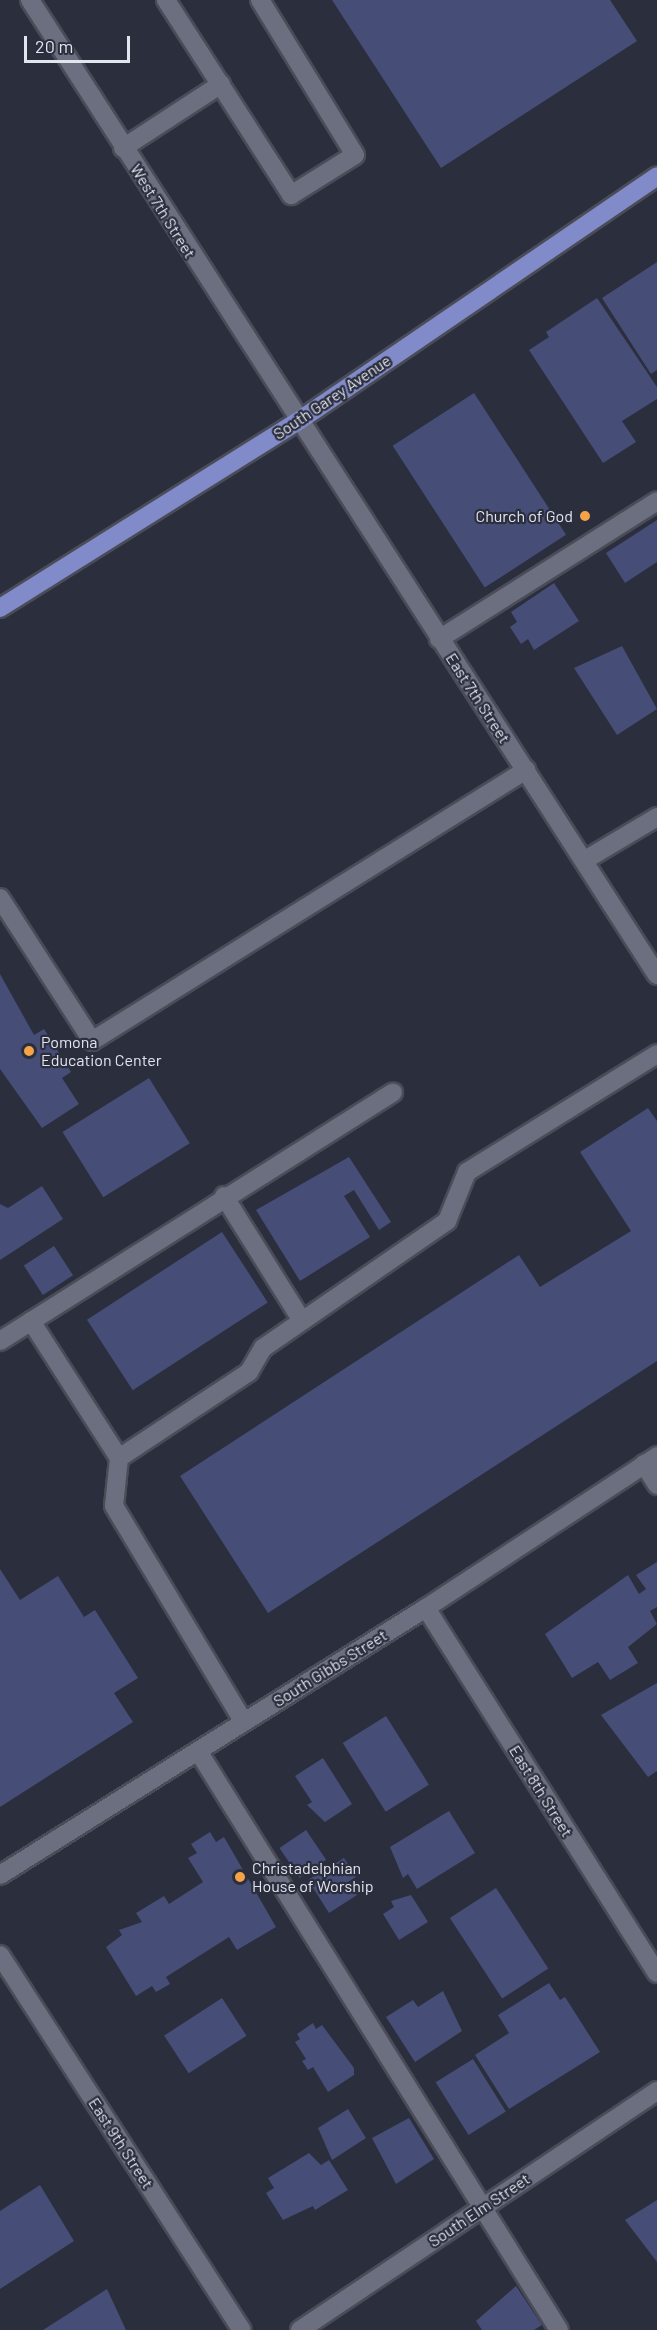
<!DOCTYPE html>
<style>
body{margin:0}
#map{position:relative;width:657px;height:2330px;overflow:hidden;background:#2b2e3d;font-family:Barlow,sans-serif}
div>[style]{position:absolute}
.building>*{inset:0;background:#464d77;transform-origin:0 0}
.roads{filter:drop-shadow(2px 0 #4a4c58) drop-shadow(-2px 0 #4a4c58) drop-shadow(0 2px #4a4c58) drop-shadow(0 -2px #4a4c58)}
.lane>*{height:18px;margin:-9px;padding:0 9px;transform-origin:9px;border-radius:9px;background:#6c6f80}
.street>*{height:18px;margin:-9px;padding:0 9px;transform-origin:9px;border-radius:9px;background:#6c6f80}
.secondary>*{height:18px;margin:-9px;padding:0 9px;transform-origin:9px;border-radius:9px;background:#6c6f80}
.primary>*{height:18px;margin:-9px;padding:0 9px;transform-origin:9px;border-radius:9px;background:#828bc9}
.dots>*{width:16px;height:16px;translate:-50% -50%;box-sizing:border-box;border:3px solid #2b2e3d;border-radius:50%}
span{translate:-50% -50%;white-space:nowrap;text-align:center;line-height:1.15;-webkit-text-stroke:4.5px #2b2e3d;paint-order:stroke}
.street-label{font-size:16px;color:#e2e4ee}
.poi-label{font-size:16px;color:#e2e4ee}
.right{translate:-100% -50%;text-align:right}
.left{translate:0 -50%;text-align:left}
.scale{position:absolute;left:24px;top:36px;width:106px;height:27px;box-sizing:border-box;border:3px solid #e2e4ee;border-top:0;padding-left:8px;font-size:18px;line-height:21px;white-space:nowrap;color:#e2e4ee;-webkit-text-stroke:4px #2b2e3d;paint-order:stroke}
</style>
<div id="map">
<div class="building">
<i style="clip-path:polygon(332px 0,610px 0,637px 41px,441px 168px)"></i>
<i style="clip-path:polygon(657px 262px,657px 370px,651px 374px,602px 298px)"></i>
<i style="clip-path:polygon(597px 298px,657px 387px,657px 399px,622px 421px,636px 442px,603px 463px,529px 350px,549px 337px,546px 332px)"></i>
<i style="left:474px;top:393px;width:169px;height:97px;rotate:57deg"></i>
<i style="clip-path:polygon(657px 520px,657px 562px,625px 583px,606px 553px)"></i>
<i style="clip-path:polygon(554px 583px,579px 621px,534px 650px,528px 639px,521px 644px,510px 627px,517px 622px,511px 612px)"></i>
<i style="clip-path:polygon(622px 646px,657px 709px,617px 735px,574px 668px)"></i>
<i style="clip-path:polygon(0 974px,34px 1035px,44px 1029px,71px 1072px,62px 1078px,79px 1104px,42px 1128px,0 1069px)"></i>
<i style="left:149px;top:1078px;width:77px;height:102px;rotate:58deg"></i>
<i style="clip-path:polygon(648px 1108px,657px 1121px,657px 1361px,268px 1613px,180px 1476px,519px 1255px,540px 1287px,631px 1231px,580px 1152px)"></i>
<i style="clip-path:polygon(349px 1157px,391px 1222px,379px 1230px,354px 1190px,344px 1196px,370px 1237px,300px 1281px,256px 1210px)"></i>
<i style="clip-path:polygon(42px 1186px,63px 1219px,0 1260px,0 1204px,8px 1208px)"></i>
<i style="left:222px;top:1232px;width:84px;height:161px;rotate:57deg"></i>
<i style="left:54px;top:1246px;width:35px;height:36px;rotate:57deg"></i>
<i style="clip-path:polygon(657px 1562px,657px 1607px,650px 1611px,657px 1624px,628px 1647px,638px 1663px,610px 1680px,598px 1662px,572px 1678px,545px 1634px,628px 1575px,639px 1594px,646px 1589px,636px 1575px)"></i>
<i style="clip-path:polygon(0 1569px,20px 1600px,58px 1576px,84px 1617px,95px 1610px,138px 1678px,114px 1693px,133px 1722px,0 1807px)"></i>
<i style="clip-path:polygon(657px 1683px,657px 1771px,648px 1777px,601px 1715px)"></i>
<i style="left:386px;top:1716px;width:81px;height:51px;rotate:58deg"></i>
<i style="clip-path:polygon(323px 1758px,352px 1804px,325px 1822px,307px 1805px,312px 1802px,295px 1776px)"></i>
<i style="clip-path:polygon(449px 1811px,475px 1853px,417px 1889px,408px 1874px,403px 1878px,390px 1847px)"></i>
<i style="left:306px;top:1830px;width:36px;height:32px;rotate:56deg"></i>
<i style="clip-path:polygon(210px 1832px,216px 1842px,224px 1837px,276px 1927px,237px 1950px,229px 1937px,166px 1977px,170px 1984px,156px 1992px,152px 1986px,136px 1996px,106px 1947px,122px 1935px,119px 1930px,142px 1922px,136px 1913px,164px 1896px,169px 1904px,203px 1882px,188px 1858px,197px 1853px,191px 1844px)"></i>
<i style="clip-path:polygon(344px 1858px,356px 1877px,348px 1882px,357px 1895px,329px 1913px,308px 1880px)"></i>
<i style="left:496px;top:1888px;width:96px;height:55px;rotate:57deg"></i>
<i style="clip-path:polygon(411px 1895px,428px 1922px,399px 1940px,383px 1914px,394px 1907px,391px 1901px)"></i>
<i style="clip-path:polygon(549px 1983px,560px 2000px,565px 1997px,600px 2052px,509px 2109px,475px 2055px,509px 2033px,498px 2015px)"></i>
<i style="clip-path:polygon(443px 1991px,462px 2031px,415px 2062px,386px 2017px,413px 2000px,418px 2007px)"></i>
<i style="left:222px;top:1998px;width:45px;height:69px;rotate:57deg"></i>
<i style="clip-path:polygon(313px 2023px,316px 2029px,322px 2025px,354px 2068px,354px 2075px,328px 2092px,313px 2067px,308px 2070px,302px 2061px,306px 2059px,295px 2042px,300px 2039px,297px 2034px)"></i>
<i style="left:473px;top:2059px;width:62px;height:44px;rotate:58deg"></i>
<i style="clip-path:polygon(348px 2109px,366px 2138px,332px 2160px,318px 2128px)"></i>
<i style="clip-path:polygon(409px 2118px,434px 2159px,396px 2184px,372px 2138px)"></i>
<i style="clip-path:polygon(309px 2153px,321px 2165px,329px 2160px,348px 2190px,315px 2210px,313px 2206px,283px 2220px,266px 2193px,274px 2188px,268px 2178px)"></i>
<i style="clip-path:polygon(40px 2185px,74px 2241px,0 2289px,0 2211px)"></i>
<i style="clip-path:polygon(657px 2200px,657px 2262px,625px 2220px)"></i>
<i style="clip-path:polygon(516px 2286px,542px 2325px,534px 2330px,482px 2330px,476px 2321px)"></i>
<i style="clip-path:polygon(107px 2289px,126px 2330px,43px 2330px)"></i>
</div>
<div class="roads">
<div class="lane">
<i style="left:166px;top:0;width:232px;rotate:57.3deg"></i>
<i style="left:291px;top:195px;width:75px;rotate:-32deg"></i>
<i style="left:355px;top:155px;width:182px;rotate:-121.5deg"></i>
<i style="left:123px;top:148px;width:117px;rotate:-33.1deg"></i>
<i style="left:439px;top:639px;width:258px;rotate:-32.3deg"></i>
<i style="left:0;top:898px;width:170px;rotate:57.2deg"></i>
<i style="left:92px;top:1041px;width:512px;rotate:-31.98deg"></i>
<i style="left:224px;top:1196px;width:147px;rotate:58deg"></i>
<i style="left:31px;top:1321px;width:163px;rotate:57.3deg"></i>
<i style="left:119px;top:1458px;width:48px;rotate:95.9deg"></i>
<i style="left:114px;top:1506px;width:252px;rotate:59deg"></i>
<i style="left:0;top:1341px;width:465px;rotate:-32.3deg"></i>
<i style="left:119px;top:1458px;width:156px;rotate:-33.5deg"></i>
<i style="left:249px;top:1372px;width:28px;rotate:-60deg"></i>
<i style="left:263px;top:1348px;width:224px;rotate:-34.6deg"></i>
<i style="left:447px;top:1221px;width:53px;rotate:-67.8deg"></i>
<i style="left:467px;top:1172px;width:224px;rotate:-31.8deg"></i>
<i style="left:644px;top:1464px;width:25px;rotate:58deg"></i>
<i style="left:198px;top:1751px;width:682px;rotate:58.06deg"></i>
</div>
<div class="street">
<i style="left:30px;top:0;width:1159px;rotate:57.26deg"></i>
<i style="left:585px;top:860px;width:84px;rotate:-30.8deg"></i>
<i style="left:426px;top:1608px;width:432px;rotate:57.7deg"></i>
<i style="left:0;top:1875px;width:503px;rotate:-32.08deg"></i>
<i style="left:426px;top:1608px;width:277px;rotate:-33.3deg"></i>
<i style="left:300px;top:2330px;width:430px;rotate:-33.8deg"></i>
</div>
<div class="secondary">
<i style="left:0;top:1955px;width:446px;rotate:57.2deg"></i>
</div>
<div class="primary">
<i style="left:0;top:608px;width:350px;rotate:-32.1deg"></i>
<i style="left:297px;top:422px;width:436px;rotate:-34.3deg"></i>
</div>
</div>
<div class="dots">
<i style="left:585px;top:516px;background:#f5a346"></i>
<i style="left:29px;top:1051px;background:#f5a346"></i>
<i style="left:240px;top:1877px;background:#f5a346"></i>
</div>
<div class="street-label">
<span style="left:163px;top:211px;rotate:58deg">West 7th Street</span>
<span style="left:332px;top:397px;rotate:-34deg">South Garey Avenue</span>
<span style="left:478px;top:698px;rotate:57deg">East 7th Street</span>
<span style="left:330px;top:1668px;rotate:-32deg">South Gibbs Street</span>
<span style="left:541px;top:1791px;rotate:58deg">East 8th Street</span>
<span style="left:121px;top:2143px;rotate:57deg">East 9th Street</span>
<span style="left:479px;top:2210px;rotate:-34deg">South Elm Street</span>
</div>
<div class="poi-label">
<span class="right" style="left:573px;top:516px">Church of God</span>
<span class="left" style="left:41px;top:1051px">Pomona<br>Education Center</span>
<span class="left" style="left:252px;top:1877px">Christadelphian<br>House of Worship</span>
</div>
<div class="scale">20 m</div>
</div>
